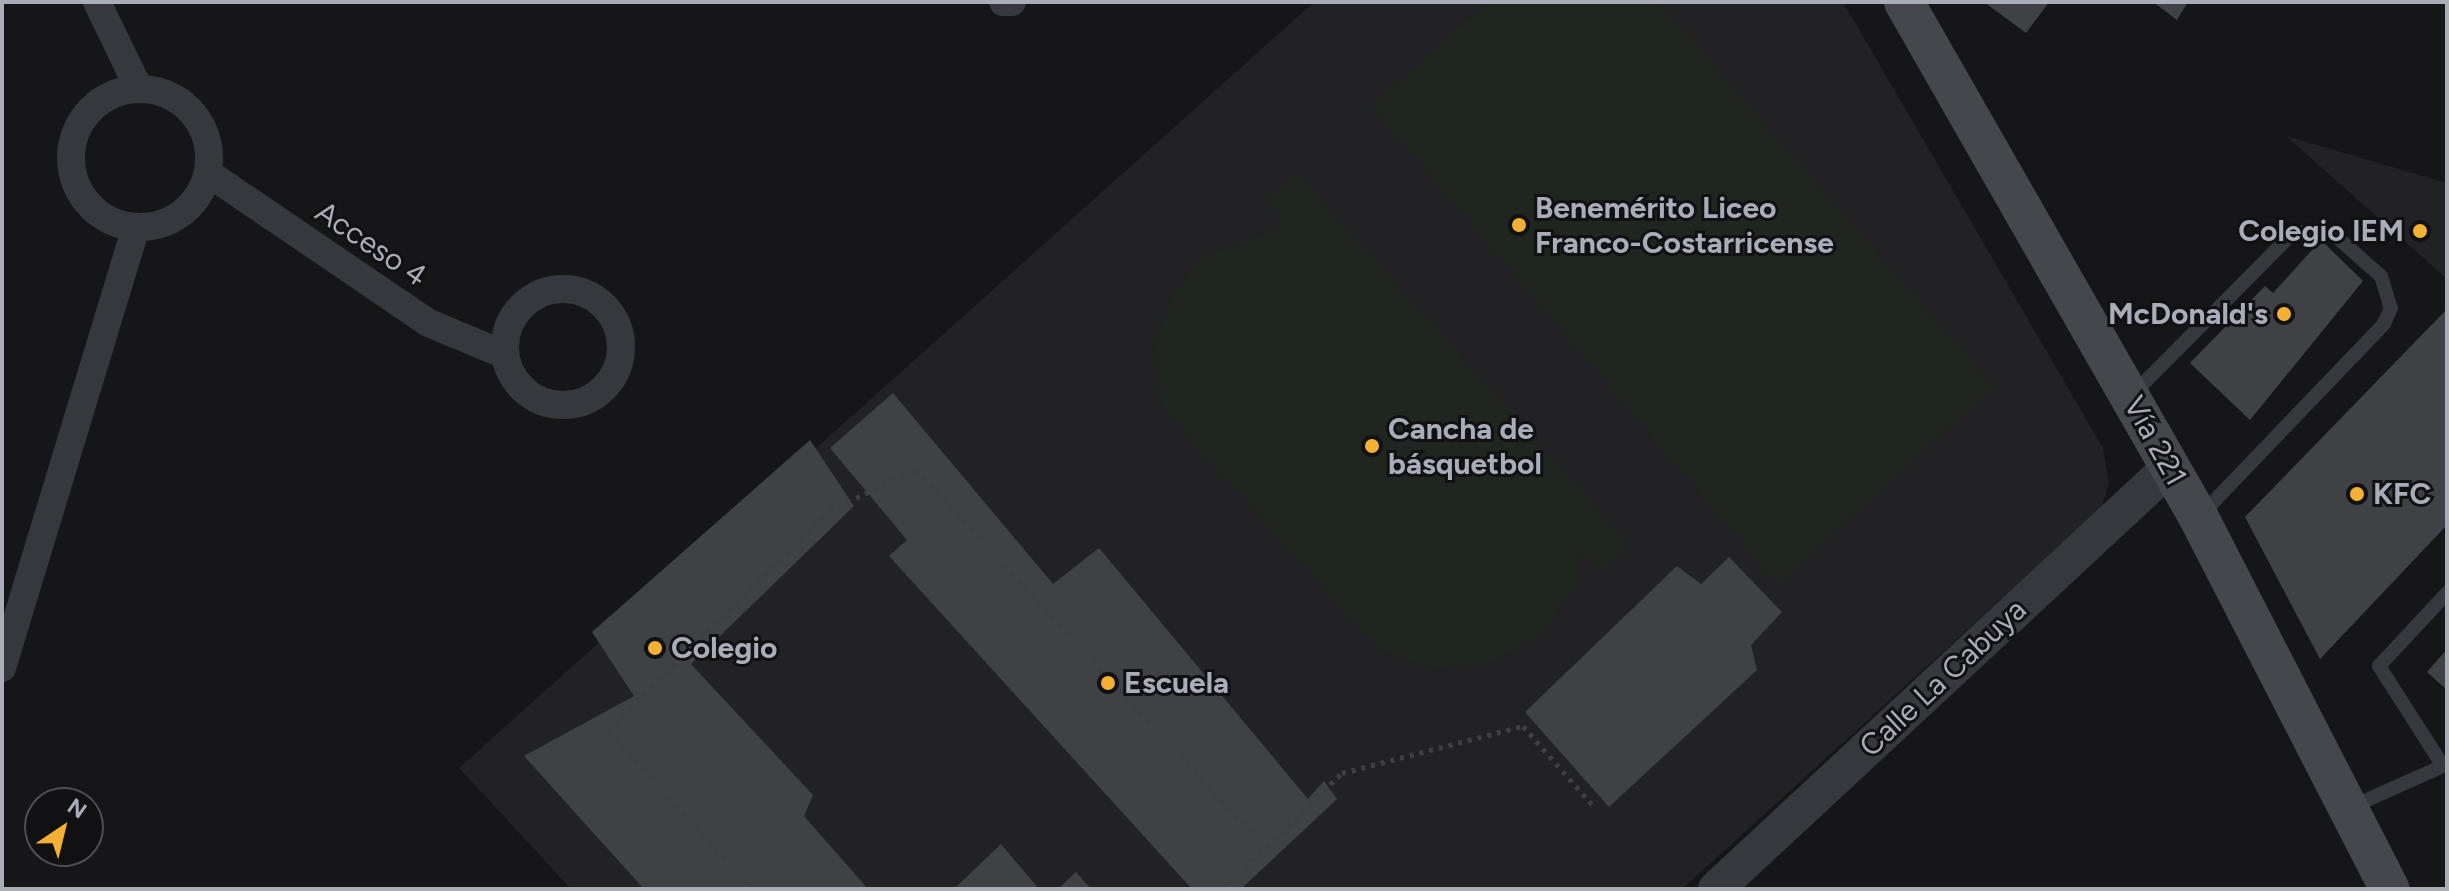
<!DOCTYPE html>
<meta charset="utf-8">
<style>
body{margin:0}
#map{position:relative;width:2449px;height:891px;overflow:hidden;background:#161618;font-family:Figtree,sans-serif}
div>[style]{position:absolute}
.built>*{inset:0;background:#222225}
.green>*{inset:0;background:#1e261f}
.building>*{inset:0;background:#404145}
.path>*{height:5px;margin-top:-2.5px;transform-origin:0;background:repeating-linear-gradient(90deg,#3d3f44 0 4px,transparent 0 10px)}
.service>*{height:14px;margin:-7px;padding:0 7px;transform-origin:7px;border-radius:7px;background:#37383d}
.minor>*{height:28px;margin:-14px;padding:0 14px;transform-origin:14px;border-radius:14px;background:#37383d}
.minor>.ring{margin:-14px;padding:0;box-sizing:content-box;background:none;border:28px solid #37383d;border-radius:50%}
.tertiary>*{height:36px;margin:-18px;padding:0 18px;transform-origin:18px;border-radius:18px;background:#37383d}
.secondary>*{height:40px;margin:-20px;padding:0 20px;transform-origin:20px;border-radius:20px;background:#45474d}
.dots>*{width:22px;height:22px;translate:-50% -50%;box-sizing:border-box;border:4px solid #111113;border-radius:50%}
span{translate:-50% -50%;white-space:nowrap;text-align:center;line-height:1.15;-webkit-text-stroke:6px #111113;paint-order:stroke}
.poi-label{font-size:30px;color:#a8adb8;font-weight:700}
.left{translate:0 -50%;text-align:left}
.right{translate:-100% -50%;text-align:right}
.street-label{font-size:30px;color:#a8adb8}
.frame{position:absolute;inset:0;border:4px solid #a8adb8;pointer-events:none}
.north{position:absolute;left:24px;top:787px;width:80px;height:80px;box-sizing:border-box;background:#111113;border:2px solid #4d4f55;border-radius:50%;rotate:35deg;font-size:22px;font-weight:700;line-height:32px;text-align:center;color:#a8adb8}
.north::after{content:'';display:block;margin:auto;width:28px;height:36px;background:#f2b134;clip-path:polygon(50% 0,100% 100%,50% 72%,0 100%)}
</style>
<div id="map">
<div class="built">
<i style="clip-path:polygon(1314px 2px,1843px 2px,2103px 448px,2109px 483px,2101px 508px,1682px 889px,571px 889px,459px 768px)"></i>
<i style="clip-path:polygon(2286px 136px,2447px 183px,2447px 279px)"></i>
</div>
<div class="green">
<i style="clip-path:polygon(1487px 2px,1659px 2px,1994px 387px,1778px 585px,1371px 106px)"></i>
<i style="clip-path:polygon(1297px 173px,1631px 546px,1602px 570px,1577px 549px,1577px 585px,1541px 633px,1495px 661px,1435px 669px,1378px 649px,1163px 409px,1156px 343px,1176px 289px,1204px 257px,1285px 226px,1268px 199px)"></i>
</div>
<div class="building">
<i style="clip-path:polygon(1984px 2px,2049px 2px,2026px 33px)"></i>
<i style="clip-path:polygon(2153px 2px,2188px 2px,2177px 20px)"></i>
<i style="clip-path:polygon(2321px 240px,2363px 281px,2250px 420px,2190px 363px,2265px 286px,2273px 293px)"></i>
<i style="clip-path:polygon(2447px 309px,2447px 525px,2320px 659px,2245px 517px)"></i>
<i style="clip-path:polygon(893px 393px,1053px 584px,1099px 548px,1308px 799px,1324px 781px,1337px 799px,1241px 889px,1192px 889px,889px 556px,907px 540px,830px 448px)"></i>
<i style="clip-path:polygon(810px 440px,854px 506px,691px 664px,813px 795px,804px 816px,868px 889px,644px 889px,524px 756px,634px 696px,592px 632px)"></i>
<i style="clip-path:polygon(1729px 557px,1782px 612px,1751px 645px,1757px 670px,1609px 807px,1525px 712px,1677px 566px,1701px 584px)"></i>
<i style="clip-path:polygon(2447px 649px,2447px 690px,2427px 672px)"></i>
<i style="clip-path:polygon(1001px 844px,1039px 889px,954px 889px)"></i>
<i style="clip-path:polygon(1076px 872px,1091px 889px,1058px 889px)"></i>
</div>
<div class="path">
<i style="left:752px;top:889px;width:215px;rotate:-132.2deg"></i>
<i style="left:608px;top:730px;width:311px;rotate:-44.7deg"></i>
<i style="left:829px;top:511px;width:97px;rotate:-25.8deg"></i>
<i style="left:916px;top:469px;width:518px;rotate:47.35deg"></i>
<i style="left:1223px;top:889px;width:166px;rotate:-44.3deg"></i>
<i style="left:1342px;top:773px;width:187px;rotate:-14.6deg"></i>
<i style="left:1523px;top:726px;width:109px;rotate:48.7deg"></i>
</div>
<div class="service">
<i style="left:2132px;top:395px;width:230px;rotate:-45.2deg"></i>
<i style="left:2294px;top:232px;width:38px;rotate:2deg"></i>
<i style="left:2332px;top:233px;width:65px;rotate:41.3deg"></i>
<i style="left:2381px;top:276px;width:34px;rotate:73deg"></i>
<i style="left:2391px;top:308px;width:17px;rotate:114deg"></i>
<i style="left:2384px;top:324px;width:263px;rotate:133.8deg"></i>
<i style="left:2349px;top:808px;width:103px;rotate:-24.1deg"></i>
<i style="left:2443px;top:766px;width:119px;rotate:-122.6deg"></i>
<i style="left:2379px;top:666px;width:100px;rotate:-47deg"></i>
</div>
<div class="minor">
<i style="left:97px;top:2px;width:97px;rotate:64.2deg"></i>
<i style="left:1003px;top:2px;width:9px"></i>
<i class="ring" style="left:71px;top:89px;width:110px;height:110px"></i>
<i style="left:208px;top:173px;width:267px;rotate:34.2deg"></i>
<i style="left:429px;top:323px;width:82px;rotate:22.8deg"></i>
<i class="ring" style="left:505px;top:289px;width:88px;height:88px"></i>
<i style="left:2px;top:668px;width:461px;rotate:-73.1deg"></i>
</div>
<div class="tertiary">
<i style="left:1716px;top:889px;width:620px;rotate:-42.91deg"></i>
</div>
<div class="secondary">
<i style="left:1904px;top:2px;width:594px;rotate:60.24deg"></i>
<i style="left:2199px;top:518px;width:417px;rotate:62.8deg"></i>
</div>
<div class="dots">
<i style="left:1519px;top:225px;background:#f2b134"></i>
<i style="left:2420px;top:231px;background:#f2b134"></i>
<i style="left:2284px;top:314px;background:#f2b134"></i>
<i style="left:1372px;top:446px;background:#f2b134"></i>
<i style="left:2357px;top:494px;background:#f2b134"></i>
<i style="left:655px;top:648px;background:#f2b134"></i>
<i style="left:1108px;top:683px;background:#f2b134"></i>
</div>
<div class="poi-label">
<span class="left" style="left:1535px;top:225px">Benemérito Liceo<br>Franco-Costarricense</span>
<span class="right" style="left:2404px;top:231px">Colegio IEM</span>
<span class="right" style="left:2268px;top:314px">McDonald's</span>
<span class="left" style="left:1388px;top:446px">Cancha de<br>básquetbol</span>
<span class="left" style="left:2373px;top:494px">KFC</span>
<span class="left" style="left:671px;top:648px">Colegio</span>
<span class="left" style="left:1124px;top:683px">Escuela</span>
</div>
<div class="street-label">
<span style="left:371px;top:244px;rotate:34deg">Acceso 4</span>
<span style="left:2155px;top:441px;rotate:61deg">Vía 221</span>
<span style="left:1943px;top:678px;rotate:-43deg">Calle La Cabuya</span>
</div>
<div class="frame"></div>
<div class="north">N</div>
</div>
